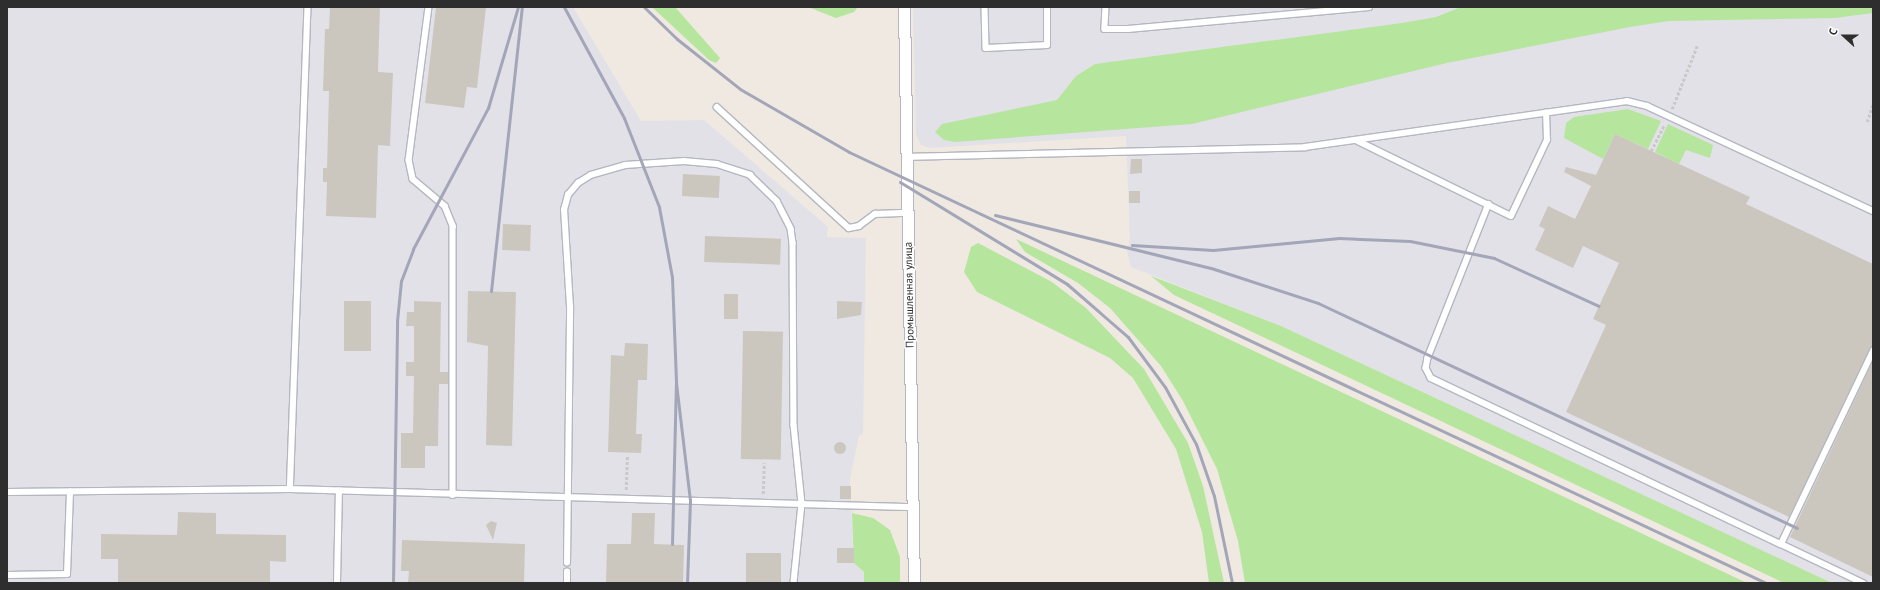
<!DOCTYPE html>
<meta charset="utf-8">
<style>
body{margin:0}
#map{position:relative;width:1880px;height:590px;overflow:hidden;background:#efe9e1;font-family:"PT Sans",sans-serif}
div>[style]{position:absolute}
.industrial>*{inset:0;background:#e3e1e8}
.green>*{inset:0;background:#b6e59e}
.building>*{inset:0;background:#cbc7bf;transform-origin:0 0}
.round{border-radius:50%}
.path>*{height:2.5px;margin-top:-1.25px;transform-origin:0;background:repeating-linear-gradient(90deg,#c9c9c9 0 3px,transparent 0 5px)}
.roads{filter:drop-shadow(1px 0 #b4b7c1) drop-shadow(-1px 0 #b4b7c1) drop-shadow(0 1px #b4b7c1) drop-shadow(0 -1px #b4b7c1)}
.lane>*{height:5.5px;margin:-2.75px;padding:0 2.75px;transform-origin:2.75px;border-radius:2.75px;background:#fff}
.street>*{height:11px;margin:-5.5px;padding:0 5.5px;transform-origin:5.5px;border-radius:5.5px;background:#fff}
.rail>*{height:3px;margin:-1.5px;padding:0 1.5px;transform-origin:1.5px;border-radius:1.5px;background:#a3a6b8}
span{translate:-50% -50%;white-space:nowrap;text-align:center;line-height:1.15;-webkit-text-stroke:3px #fff;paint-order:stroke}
.street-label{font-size:11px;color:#2e2e2e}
.frame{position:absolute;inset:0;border:8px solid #2e2e2e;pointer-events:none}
.north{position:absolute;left:1824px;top:16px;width:40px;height:40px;-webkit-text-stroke:3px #fff;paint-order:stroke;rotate:291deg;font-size:11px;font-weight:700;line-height:16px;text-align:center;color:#2e2e2e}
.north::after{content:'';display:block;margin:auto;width:14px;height:18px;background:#2e2e2e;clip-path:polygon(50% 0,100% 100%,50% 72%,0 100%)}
</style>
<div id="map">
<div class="industrial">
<i style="clip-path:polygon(7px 7px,573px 7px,641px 121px,704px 120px,828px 227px,827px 237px,866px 238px,863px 434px,859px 436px,850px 479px,854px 563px,864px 572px,864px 583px,7px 583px)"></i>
<i style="clip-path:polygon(913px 7px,1873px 7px,1873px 583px,1832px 583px,1281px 326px,1131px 267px,1127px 251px,1130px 239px,1126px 136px,930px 148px,921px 145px,916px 134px)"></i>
</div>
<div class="green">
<i style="clip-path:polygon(652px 7px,675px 7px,720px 58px,716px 63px,709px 60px)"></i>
<i style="clip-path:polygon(808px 7px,858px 7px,854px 12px,836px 18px)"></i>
<i style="clip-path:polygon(1461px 7px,1873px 7px,1873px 13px,1835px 18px,1669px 21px,1630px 27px,1447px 63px,1192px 124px,955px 142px,944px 140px,935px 132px,942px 124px,1057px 100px,1076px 76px,1095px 64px,1402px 23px,1436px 17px)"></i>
<i style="clip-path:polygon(1628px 109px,1661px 121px,1648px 149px,1615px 134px,1603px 159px,1564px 138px,1566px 123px,1574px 117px)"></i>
<i style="clip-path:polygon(1668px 124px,1713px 145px,1710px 158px,1686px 150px,1679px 164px,1655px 152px)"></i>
<i style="clip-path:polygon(1016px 239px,1422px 430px,1747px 583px,1245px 583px,1238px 541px,1217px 469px,1183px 401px,1161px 366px,1110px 308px,1078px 283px,1025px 252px)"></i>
<i style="clip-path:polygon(978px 243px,1052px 282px,1086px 308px,1144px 369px,1188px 443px,1203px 486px,1224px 583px,1209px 583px,1202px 532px,1176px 449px,1133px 378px,1110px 358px,977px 292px,964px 272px,971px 247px)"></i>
<i style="clip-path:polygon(1151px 276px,1281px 326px,1832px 583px,1784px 583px,1174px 295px)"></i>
<i style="clip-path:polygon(852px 513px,873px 518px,890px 530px,900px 557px,900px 583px,864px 583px,864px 572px,854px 563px)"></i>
</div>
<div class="building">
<i style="clip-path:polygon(330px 7px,380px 7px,378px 72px,393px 73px,390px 146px,378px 145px,376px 218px,326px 216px,327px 182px,323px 182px,323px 168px,327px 168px,329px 91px,323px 91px,325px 29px,329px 29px)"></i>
<i style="clip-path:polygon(436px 7px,486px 7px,477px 88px,467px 87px,464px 108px,425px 103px)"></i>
<i style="clip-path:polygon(1615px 134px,1750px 197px,1746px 204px,1873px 264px,1873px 347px,1789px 517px,1566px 412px,1606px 325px,1593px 319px,1619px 263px,1583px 246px,1573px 268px,1535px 250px,1545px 229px,1539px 226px,1548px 206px,1575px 219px,1591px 186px,1564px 172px,1566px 167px,1596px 175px)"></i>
<i style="clip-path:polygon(1131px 159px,1142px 159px,1142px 173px,1130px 174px)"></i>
<i style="left:683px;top:174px;width:37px;height:22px;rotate:3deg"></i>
<i style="left:1129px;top:191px;width:11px;height:12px"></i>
<i style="left:503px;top:224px;width:28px;height:26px;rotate:2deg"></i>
<i style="left:705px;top:236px;width:76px;height:26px;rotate:2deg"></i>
<i style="clip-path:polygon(468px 291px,516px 292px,512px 446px,486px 445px,488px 346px,467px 342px)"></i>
<i style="left:724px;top:294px;width:14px;height:25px"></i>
<i style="left:344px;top:301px;width:27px;height:50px"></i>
<i style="clip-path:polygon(414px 301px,441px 302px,440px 372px,448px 372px,448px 384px,439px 384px,438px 446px,425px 446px,425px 468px,401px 468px,401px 433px,413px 433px,414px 376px,406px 376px,406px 362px,414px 362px,414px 326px,406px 326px,407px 312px,414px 312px)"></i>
<i style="clip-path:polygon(837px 301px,862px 302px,861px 315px,837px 319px)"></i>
<i style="left:743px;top:331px;width:40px;height:128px;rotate:1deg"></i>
<i style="clip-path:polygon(625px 343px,648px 344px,647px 380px,638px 380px,636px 434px,642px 434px,641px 453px,608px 452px,611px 355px,624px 356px)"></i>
<i style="clip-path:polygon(1873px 361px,1873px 577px,1790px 537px)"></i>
<i class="round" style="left:834px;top:442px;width:12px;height:12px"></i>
<i style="left:840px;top:486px;width:11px;height:13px"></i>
<i style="clip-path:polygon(178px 512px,216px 513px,216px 534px,286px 535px,286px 562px,270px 561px,270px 583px,118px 583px,118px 559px,101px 559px,101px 534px,177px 535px)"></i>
<i style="clip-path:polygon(632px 513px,655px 513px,654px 544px,684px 545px,683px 583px,606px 583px,607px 544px,631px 544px)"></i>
<i style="clip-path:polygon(491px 521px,497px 523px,493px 540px,486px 525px)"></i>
<i style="clip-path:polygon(402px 540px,525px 544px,524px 583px,408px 583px,409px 571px,401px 571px)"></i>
<i style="left:837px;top:548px;width:17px;height:15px"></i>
<i style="left:746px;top:553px;width:35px;height:30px"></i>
</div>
<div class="path">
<i style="left:1672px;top:109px;width:68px;rotate:-68.4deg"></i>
<i style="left:1867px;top:122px;width:19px;rotate:-72deg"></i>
<i style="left:1651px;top:151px;width:30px;rotate:-63deg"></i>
<i style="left:626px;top:490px;width:34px;rotate:-88deg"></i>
<i style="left:763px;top:494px;width:31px;rotate:-88deg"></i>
</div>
<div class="roads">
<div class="lane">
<i style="left:308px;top:7px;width:482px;rotate:92.1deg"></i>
<i style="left:290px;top:489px;width:512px;rotate:1.68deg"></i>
<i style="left:802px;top:504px;width:79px;rotate:95.8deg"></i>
<i style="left:429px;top:7px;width:154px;rotate:97.4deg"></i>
<i style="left:409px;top:160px;width:19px;rotate:78deg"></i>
<i style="left:413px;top:179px;width:42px;rotate:40.2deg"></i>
<i style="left:445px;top:206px;width:22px;rotate:68deg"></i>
<i style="left:453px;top:226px;width:269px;rotate:90deg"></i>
<i style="left:985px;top:7px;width:41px;rotate:88.6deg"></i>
<i style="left:986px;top:48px;width:61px;rotate:-2.8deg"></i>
<i style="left:1047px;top:45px;width:38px;rotate:-90deg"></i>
<i style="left:1106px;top:7px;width:22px;rotate:93deg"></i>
<i style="left:1105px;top:29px;width:23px"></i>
<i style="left:1128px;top:29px;width:242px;rotate:-5.2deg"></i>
<i style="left:717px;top:107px;width:179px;rotate:42.5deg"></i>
<i style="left:849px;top:228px;width:10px;rotate:-11deg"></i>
<i style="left:859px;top:226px;width:20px;rotate:-37deg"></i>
<i style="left:875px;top:214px;width:32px;rotate:-2deg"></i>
<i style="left:1358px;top:141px;width:170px;rotate:26.1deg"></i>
<i style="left:1511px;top:216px;width:84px;rotate:-64.7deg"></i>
<i style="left:1547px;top:140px;width:27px;rotate:-92deg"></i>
<i style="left:906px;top:157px;width:399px;rotate:-1.4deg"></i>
<i style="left:1305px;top:147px;width:325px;rotate:-8.1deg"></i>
<i style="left:1627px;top:101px;width:21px;rotate:14deg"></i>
<i style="left:1647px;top:106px;width:249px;rotate:24.9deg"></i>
<i style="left:1489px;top:204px;width:166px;rotate:111.6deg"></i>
<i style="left:1428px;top:358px;width:10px;rotate:101deg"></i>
<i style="left:1426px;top:368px;width:11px;rotate:63deg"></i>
<i style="left:1431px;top:378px;width:387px;rotate:25.4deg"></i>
<i style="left:1781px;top:544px;width:214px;rotate:-64.5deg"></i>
<i style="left:7px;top:492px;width:283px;rotate:-0.6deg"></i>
<i style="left:1781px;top:544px;width:91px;rotate:25.4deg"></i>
<i style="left:567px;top:563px;width:256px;rotate:-89.3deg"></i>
<i style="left:570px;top:307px;width:97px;rotate:-93.5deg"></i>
<i style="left:564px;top:210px;width:16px;rotate:-75deg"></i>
<i style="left:568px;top:195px;width:16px;rotate:-50deg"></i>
<i style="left:578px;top:183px;width:15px;rotate:-32deg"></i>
<i style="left:591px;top:175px;width:35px;rotate:-16deg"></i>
<i style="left:625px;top:165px;width:59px;rotate:-3.9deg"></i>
<i style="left:684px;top:161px;width:33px;rotate:5deg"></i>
<i style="left:717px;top:164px;width:35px;rotate:18deg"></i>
<i style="left:750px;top:175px;width:37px;rotate:44deg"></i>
<i style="left:777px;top:201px;width:31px;rotate:63deg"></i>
<i style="left:791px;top:229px;width:14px;rotate:82deg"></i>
<i style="left:793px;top:243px;width:182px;rotate:89.7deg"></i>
<i style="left:794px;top:425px;width:79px;rotate:84.2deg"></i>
<i style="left:802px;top:504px;width:110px;rotate:1.6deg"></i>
<i style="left:7px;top:575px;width:60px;rotate:-1deg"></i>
<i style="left:67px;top:574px;width:82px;rotate:-87.9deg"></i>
<i style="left:337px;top:583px;width:92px;rotate:-88.8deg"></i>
<i style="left:567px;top:583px;width:11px;rotate:-90deg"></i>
</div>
<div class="street">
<i style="left:904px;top:7px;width:576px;rotate:89.01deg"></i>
</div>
</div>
<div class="rail">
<i style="left:564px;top:7px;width:126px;rotate:61.6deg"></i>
<i style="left:624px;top:118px;width:96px;rotate:68.5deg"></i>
<i style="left:659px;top:207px;width:71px;rotate:79.5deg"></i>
<i style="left:672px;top:277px;width:106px;rotate:87.8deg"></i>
<i style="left:644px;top:7px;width:46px;rotate:44.1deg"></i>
<i style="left:677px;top:39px;width:80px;rotate:38.4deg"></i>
<i style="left:740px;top:89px;width:126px;rotate:30deg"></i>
<i style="left:849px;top:152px;width:1013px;rotate:25.17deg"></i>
<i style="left:900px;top:182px;width:196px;rotate:31.4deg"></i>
<i style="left:1067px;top:284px;width:81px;rotate:41deg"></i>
<i style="left:1128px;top:337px;width:62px;rotate:53.5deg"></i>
<i style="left:1165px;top:387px;width:65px;rotate:61.5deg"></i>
<i style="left:1196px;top:444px;width:55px;rotate:70.9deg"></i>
<i style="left:1214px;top:496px;width:89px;rotate:78.3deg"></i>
<i style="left:995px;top:215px;width:222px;rotate:13.8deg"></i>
<i style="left:1211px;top:268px;width:113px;rotate:18.1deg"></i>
<i style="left:1318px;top:303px;width:529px;rotate:25.16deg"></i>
<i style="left:1132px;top:245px;width:81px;rotate:3.5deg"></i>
<i style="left:1213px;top:250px;width:127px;rotate:-5.4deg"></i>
<i style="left:1339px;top:238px;width:71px;rotate:2.4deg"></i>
<i style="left:1410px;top:241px;width:86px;rotate:11.4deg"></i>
<i style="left:1494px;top:258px;width:115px;rotate:24.6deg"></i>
<i style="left:491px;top:291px;width:286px;rotate:-83.8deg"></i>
<i style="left:672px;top:544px;width:161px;rotate:-88.6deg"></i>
<i style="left:676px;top:383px;width:119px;rotate:83.2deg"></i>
<i style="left:690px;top:501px;width:82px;rotate:92.1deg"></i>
<i style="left:393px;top:583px;width:262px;rotate:-89.1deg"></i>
<i style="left:397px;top:321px;width:40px;rotate:-84.3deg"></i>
<i style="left:401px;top:281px;width:34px;rotate:-69deg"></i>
<i style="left:413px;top:249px;width:160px;rotate:-62deg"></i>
<i style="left:488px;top:108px;width:105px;rotate:-73.5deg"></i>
</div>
<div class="street-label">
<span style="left:909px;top:295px;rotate:-91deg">Промышленная улица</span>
</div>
<div class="frame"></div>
<div class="north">С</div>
</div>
